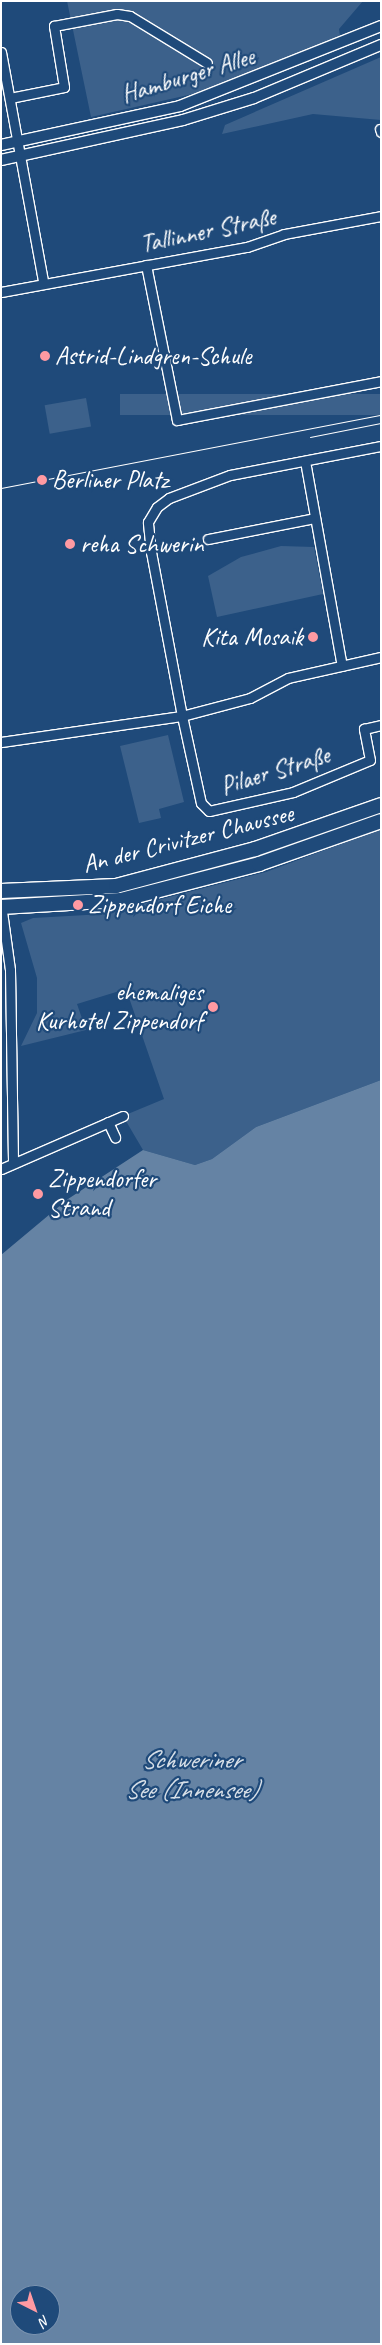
<!DOCTYPE html>
<meta charset="utf-8">
<style>
body{margin:0}
#map{position:relative;width:382px;height:2345px;overflow:hidden;background:#1f4a7a;font-family:Caveat,sans-serif}
div>[style]{position:absolute}
.green>*{inset:0;background:#3c618b;transform-origin:0 0}
.water>*{inset:0;background:#6583a4}
.roads{filter:drop-shadow(1px 0 #fff) drop-shadow(-1px 0 #fff) drop-shadow(0 1px #fff) drop-shadow(0 -1px #fff)}
.minor>*{height:9px;margin:-4.5px;padding:0 4.5px;transform-origin:4.5px;border-radius:4.5px;background:#1f4a7a}
.tertiary>*{height:10px;margin:-5px;padding:0 5px;transform-origin:5px;border-radius:5px;background:#1f4a7a}
.primary>*{height:14px;margin:-7px;padding:0 7px;transform-origin:7px;border-radius:7px;background:#1f4a7a}
.tram>*{height:1px;margin:-0.5px;padding:0 0.5px;transform-origin:0.5px;border-radius:0.5px;background:#fff}
.dots>*{width:14px;height:14px;translate:-50% -50%;box-sizing:border-box;border:2px solid #1f4a7a;border-radius:50%}
span{translate:-50% -50%;white-space:nowrap;text-align:center;line-height:1.15;-webkit-text-stroke:4.5px #1f4a7a;paint-order:stroke}
.street-label{font-size:25px;color:#fff}
.poi-label{font-size:25px;color:#fff}
.left{translate:0 -50%;text-align:left}
.right{translate:-100% -50%;text-align:right}
.water-label{font-size:26px;color:#d8e0e8;font-style:italic}
.frame{position:absolute;inset:0;border:2px solid #fff;pointer-events:none}
.north{position:absolute;left:10px;top:2285px;width:50px;height:50px;box-sizing:border-box;background:#1f4a7a;border:1px solid #7992af;border-radius:50%;rotate:139deg;font-size:14px;font-weight:700;line-height:20px;text-align:center;color:#fff}
.north::after{content:'';display:block;margin:auto;width:18px;height:22px;background:#ff9aa2;clip-path:polygon(50% 0,100% 100%,50% 72%,0 100%)}
</style>
<div id="map">
<div class="green">
<i style="clip-path:polygon(67px 1px,363px 1px,339px 29px,340px 36px,197px 93px,91px 117px)"></i>
<i style="clip-path:polygon(381px 57px,381px 120px,313px 114px,222px 134px,225px 125px)"></i>
<i style="left:381px;top:394px;width:21px;height:261px;rotate:90deg"></i>
<i style="left:86px;top:398px;width:29px;height:42px;rotate:80deg"></i>
<i style="clip-path:polygon(281px 546px,314px 547px,323px 594px,217px 617px,208px 576px,241px 557px)"></i>
<i style="clip-path:polygon(168px 735px,184px 802px,159px 809px,161px 818px,139px 823px,120px 746px)"></i>
<i style="clip-path:polygon(381px 829px,381px 1080px,256px 1127px,212px 1159px,195px 1165px,143px 1150px,123px 1116px,164px 1099px,126px 989px,77px 1004px,86px 1030px,21px 1046px,37px 1013px,37px 978px,21px 923px,33px 918px,104px 914px,266px 872px)"></i>
</div>
<div class="water">
<i style="clip-path:polygon(evenodd,381px 1080px,381px 2344px,1px 2344px,1px 1255px,68px 1199px,143px 1150px,195px 1165px,212px 1159px,256px 1127px,381px 1080px,20px 2295px,50px 2295px,50px 2325px,20px 2325px,20px 2295px)"></i>
</div>
<div class="roads">
<div class="minor">
<i style="left:1px;top:52px;width:233px;rotate:79.6deg"></i>
<i style="left:10px;top:98px;width:55px;rotate:-11.5deg"></i>
<i style="left:64px;top:87px;width:62px;rotate:-99.3deg"></i>
<i style="left:54px;top:26px;width:64px;rotate:-10.8deg"></i>
<i style="left:117px;top:14px;width:13px;rotate:9deg"></i>
<i style="left:130px;top:16px;width:90px;rotate:31.4deg"></i>
<i style="left:380px;top:129px;width:3px;rotate:72deg"></i>
<i style="left:146px;top:265px;width:158px;rotate:78.7deg"></i>
<i style="left:177px;top:420px;width:208px;rotate:-10.8deg"></i>
<i style="left:1px;top:292px;width:250px;rotate:-10.4deg"></i>
<i style="left:247px;top:247px;width:39px;rotate:-19deg"></i>
<i style="left:284px;top:234px;width:99px;rotate:-10.5deg"></i>
<i style="left:305px;top:461px;width:208px;rotate:79.8deg"></i>
<i style="left:208px;top:539px;width:109px;rotate:-11.1deg"></i>
<i style="left:381px;top:657px;width:95px;rotate:167.3deg"></i>
<i style="left:288px;top:678px;width:43px;rotate:152.2deg"></i>
<i style="left:250px;top:698px;width:70px;rotate:165.2deg"></i>
<i style="left:182px;top:716px;width:89px;rotate:77.7deg"></i>
<i style="left:201px;top:803px;width:11px;rotate:45deg"></i>
<i style="left:209px;top:811px;width:86px;rotate:-12.7deg"></i>
<i style="left:293px;top:792px;width:83px;rotate:-22.6deg"></i>
<i style="left:370px;top:760px;width:32px;rotate:-101deg"></i>
<i style="left:364px;top:729px;width:17px;rotate:-13deg"></i>
<i style="left:1px;top:742px;width:183px;rotate:-8.2deg"></i>
<i style="left:182px;top:716px;width:167px;rotate:-100.7deg"></i>
<i style="left:151px;top:552px;width:30px;rotate:-96deg"></i>
<i style="left:148px;top:522px;width:17px;rotate:-59deg"></i>
<i style="left:157px;top:507px;width:15px;rotate:-37deg"></i>
<i style="left:169px;top:498px;width:65px;rotate:-20.7deg"></i>
<i style="left:230px;top:475px;width:154px;rotate:-10.9deg"></i>
<i style="left:1px;top:904px;width:67px;rotate:82.2deg"></i>
<i style="left:10px;top:970px;width:193px;rotate:89.1deg"></i>
<i style="left:108px;top:1122px;width:17px;rotate:65deg"></i>
<i style="left:1px;top:1169px;width:133px;rotate:-23.5deg"></i>
</div>
<div class="tertiary">
<i style="left:1px;top:145px;width:183px;rotate:-12.3deg"></i>
<i style="left:180px;top:106px;width:216px;rotate:-21.7deg"></i>
<i style="left:1px;top:160px;width:186px;rotate:-12.4deg"></i>
<i style="left:183px;top:120px;width:74px;rotate:-17.2deg"></i>
<i style="left:254px;top:98px;width:138px;rotate:-22.7deg"></i>
</div>
<div class="primary">
<i style="left:1px;top:891px;width:115px;rotate:-2.5deg"></i>
<i style="left:116px;top:886px;width:144px;rotate:-14.9deg"></i>
<i style="left:255px;top:849px;width:133px;rotate:-19.2deg"></i>
<i style="left:1px;top:907px;width:120px;rotate:-3.3deg"></i>
<i style="left:121px;top:900px;width:143px;rotate:-14.6deg"></i>
<i style="left:259px;top:864px;width:129px;rotate:-19.4deg"></i>
</div>
</div>
<div class="tram">
<i style="left:310px;top:437px;width:72px;rotate:-11.2deg"></i>
<i style="left:1px;top:488px;width:387px;rotate:-10.9deg"></i>
</div>
<div class="dots">
<i style="left:45px;top:356px;background:#ff9aa2"></i>
<i style="left:42px;top:480px;background:#ff9aa2"></i>
<i style="left:70px;top:544px;background:#ff9aa2"></i>
<i style="left:313px;top:637px;background:#ff9aa2"></i>
<i style="left:78px;top:905px;background:#ff9aa2"></i>
<i style="left:213px;top:1007px;background:#ff9aa2"></i>
<i style="left:38px;top:1194px;background:#ff9aa2"></i>
</div>
<div class="street-label">
<span style="left:188px;top:76px;rotate:-17deg">Hamburger Allee</span>
<span style="left:208px;top:231px;rotate:-12deg">Tallinner Straße</span>
<span style="left:275px;top:771px;rotate:-17deg">Pilaer Straße</span>
<span style="left:188px;top:839px;rotate:-14deg">An der Crivitzer Chaussee</span>
</div>
<div class="poi-label">
<span class="left" style="left:55px;top:356px">Astrid-Lindgren-Schule</span>
<span class="left" style="left:52px;top:480px">Berliner Platz</span>
<span class="left" style="left:80px;top:544px">reha Schwerin</span>
<span class="right" style="left:303px;top:637px">Kita Mosaik</span>
<span class="left" style="left:88px;top:905px">Zippendorf Eiche</span>
<span class="right" style="left:203px;top:1007px">ehemaliges<br>Kurhotel Zippendorf</span>
<span class="left" style="left:48px;top:1194px">Zippendorfer<br>Strand</span>
</div>
<div class="water-label">
<span style="left:191px;top:1775px">Schweriner<br>See (Innensee)</span>
</div>
<div class="frame"></div>
<div class="north">N</div>
</div>
